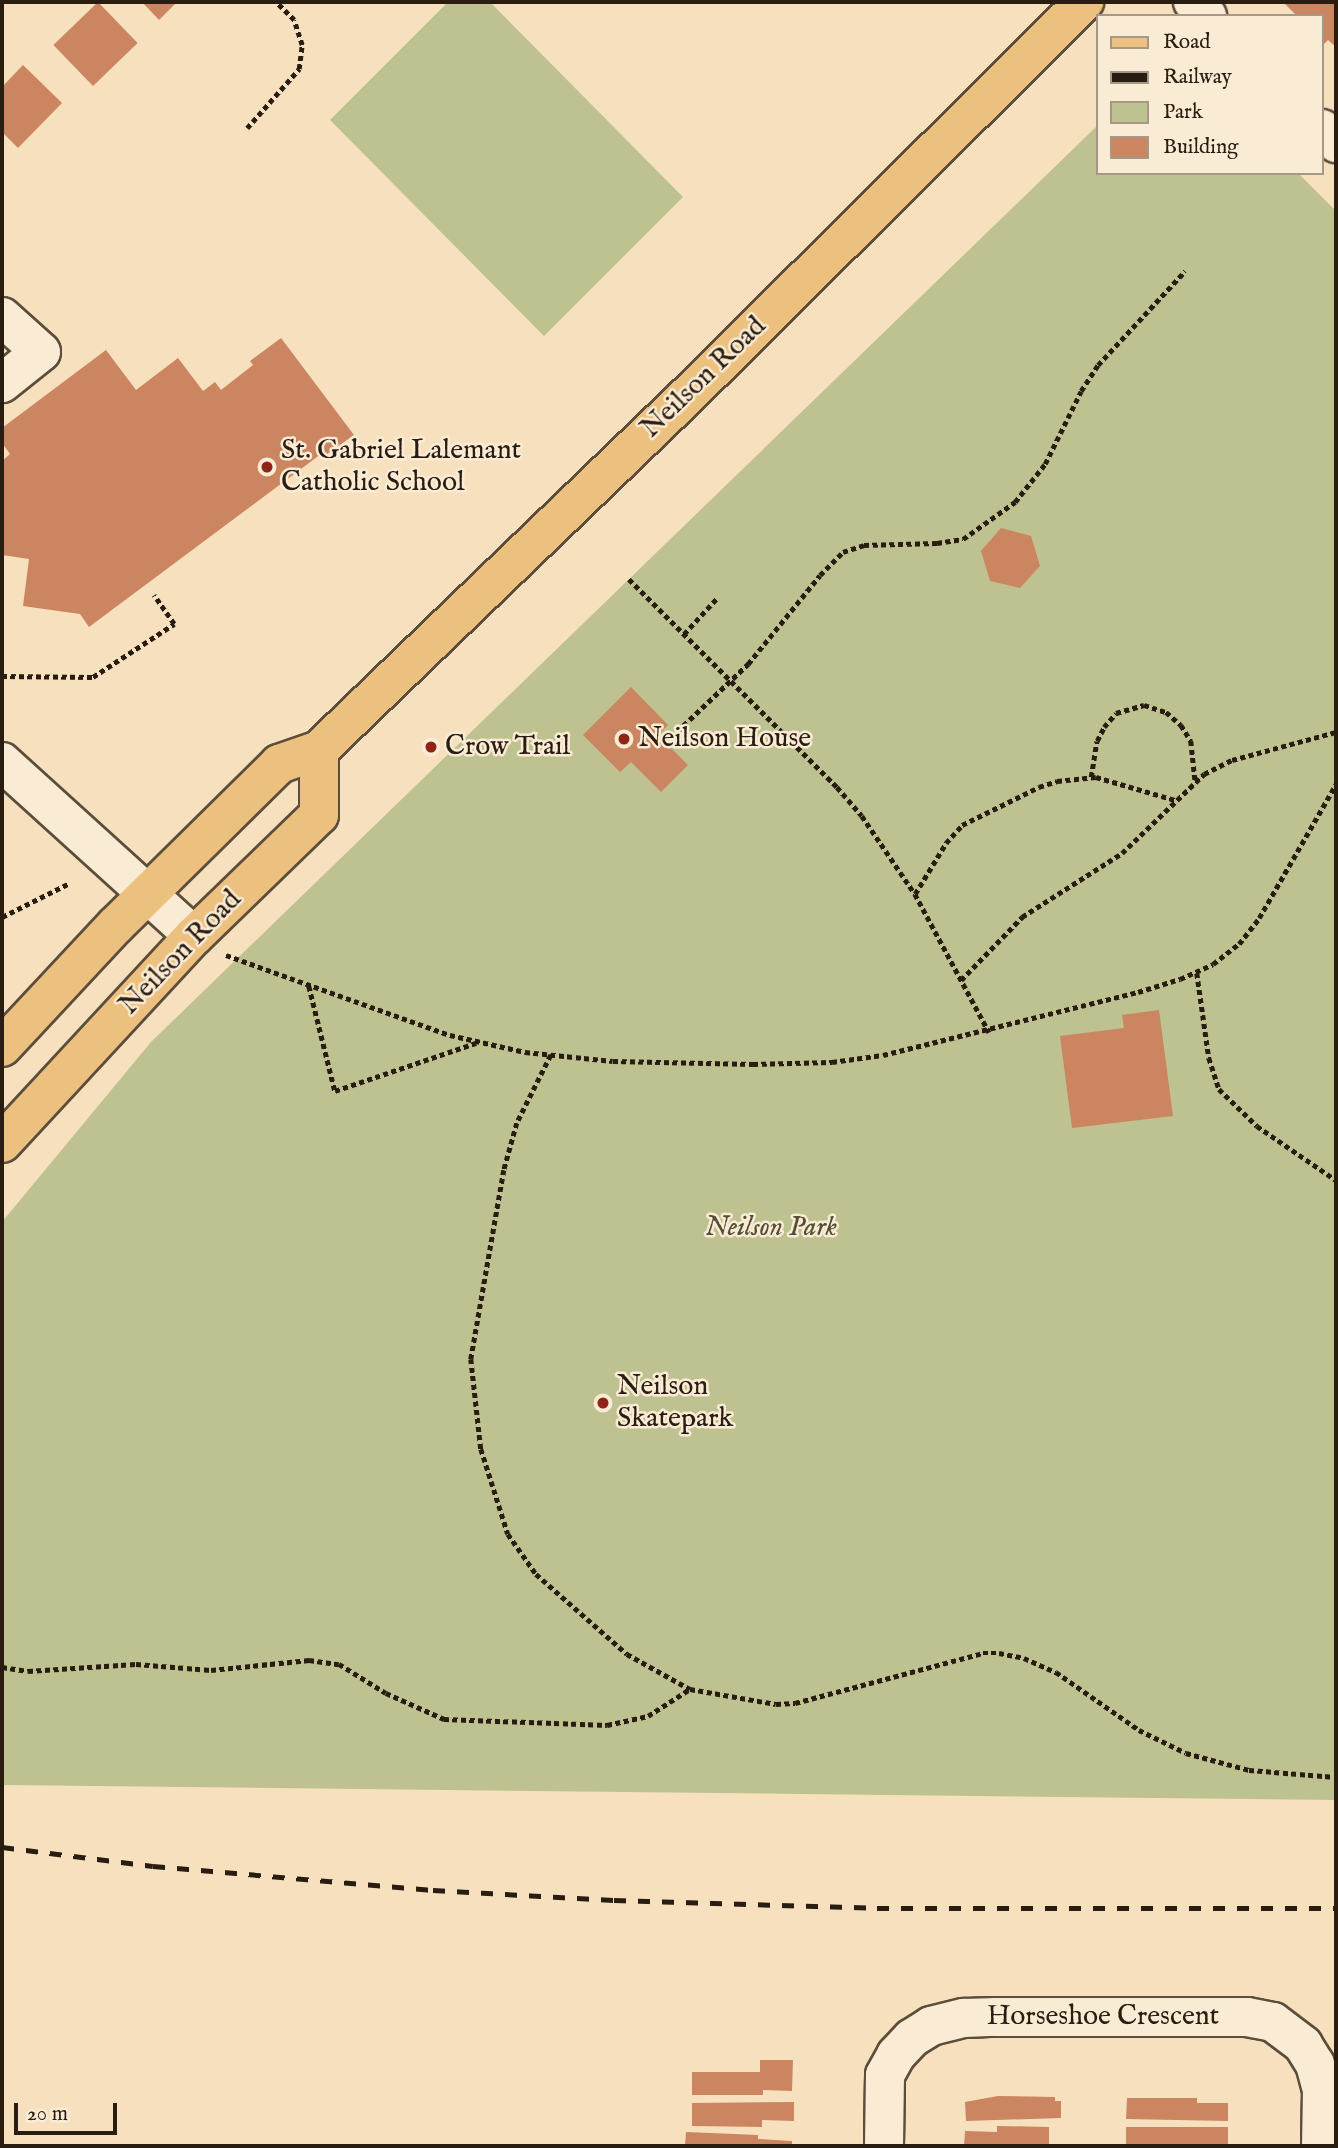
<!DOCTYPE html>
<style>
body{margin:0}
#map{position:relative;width:1338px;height:2148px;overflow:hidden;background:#f7e0bd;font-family:"IM FELL English",serif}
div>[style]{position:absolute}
.green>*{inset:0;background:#bdc290}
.building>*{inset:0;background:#cb8560;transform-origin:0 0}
.path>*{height:4.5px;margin-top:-2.25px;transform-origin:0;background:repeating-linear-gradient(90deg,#291c11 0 5px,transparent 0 8.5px)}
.roads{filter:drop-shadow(2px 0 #5c4d3c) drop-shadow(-2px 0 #5c4d3c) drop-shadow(0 2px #5c4d3c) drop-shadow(0 -2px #5c4d3c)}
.minor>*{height:38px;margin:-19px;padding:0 19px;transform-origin:19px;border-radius:19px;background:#faebd4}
.major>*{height:38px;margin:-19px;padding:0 19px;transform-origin:19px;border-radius:19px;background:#ecc07e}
.rail>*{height:5px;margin-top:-2.5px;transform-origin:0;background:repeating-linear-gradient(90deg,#291c11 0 12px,transparent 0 24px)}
.dots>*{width:19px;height:19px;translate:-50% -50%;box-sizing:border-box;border:4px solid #faebd4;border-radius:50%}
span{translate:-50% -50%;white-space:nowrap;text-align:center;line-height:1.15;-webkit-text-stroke:5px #faebd4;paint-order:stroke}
.street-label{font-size:28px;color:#291c11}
.poi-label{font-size:28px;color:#291c11}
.left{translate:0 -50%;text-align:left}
.park-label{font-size:28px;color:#554e37;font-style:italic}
.frame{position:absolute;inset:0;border:4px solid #291c11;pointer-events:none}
.legend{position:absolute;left:1096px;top:14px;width:228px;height:161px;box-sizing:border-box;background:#faebd4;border:2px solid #a69886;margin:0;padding:9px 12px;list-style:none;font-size:21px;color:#291c11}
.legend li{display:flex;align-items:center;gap:14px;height:35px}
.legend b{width:35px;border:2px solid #a69886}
.scale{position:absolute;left:14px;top:2103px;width:103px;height:32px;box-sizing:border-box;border:4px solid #291c11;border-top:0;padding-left:9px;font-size:21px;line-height:24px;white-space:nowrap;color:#291c11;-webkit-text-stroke:5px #faebd4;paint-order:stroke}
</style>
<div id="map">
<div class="green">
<i style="clip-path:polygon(448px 2px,490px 2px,683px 197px,544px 336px,330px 120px)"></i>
<i style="clip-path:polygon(1098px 125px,1098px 173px,1298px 173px,1336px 211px,1336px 1800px,2px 1785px,2px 1222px,151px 1042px)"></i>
</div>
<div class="building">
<i style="left:98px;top:2px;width:57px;height:62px;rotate:46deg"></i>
<i style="clip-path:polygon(142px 2px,177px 2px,159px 20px)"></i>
<i style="clip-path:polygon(1283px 2px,1336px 2px,1336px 47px,1328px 40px,1322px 46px,1322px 16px,1297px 16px)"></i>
<i style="clip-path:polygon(23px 65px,62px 103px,18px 148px,2px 132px,2px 87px)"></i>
<i style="clip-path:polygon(281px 338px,354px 435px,323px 457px,321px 454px,89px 627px,80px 614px,23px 606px,29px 559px,2px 555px,2px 461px,10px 454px,2px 443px,2px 428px,106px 350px,136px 390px,178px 358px,203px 391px,215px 382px,221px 390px,253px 365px,250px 361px)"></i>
<i style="clip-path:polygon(1001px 528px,1031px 536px,1040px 566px,1020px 588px,990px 581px,981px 551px)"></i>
<i style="clip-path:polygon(631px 687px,668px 725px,658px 735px,688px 765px,661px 792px,631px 762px,620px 772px,583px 735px)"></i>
<i style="clip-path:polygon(1159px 1010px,1173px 1116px,1072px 1128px,1060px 1036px,1124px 1028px,1122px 1015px)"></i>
<i style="clip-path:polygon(760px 2060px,793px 2060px,792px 2091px,763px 2090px,763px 2095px,692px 2095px,692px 2072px,760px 2072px)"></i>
<i style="clip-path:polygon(998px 2096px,1055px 2097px,1055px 2101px,1061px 2101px,1061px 2118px,966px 2121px,965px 2102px)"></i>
<i style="clip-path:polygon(1127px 2098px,1197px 2098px,1197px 2103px,1228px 2103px,1228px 2121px,1126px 2119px)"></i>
<i style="clip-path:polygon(794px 2102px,794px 2121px,762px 2120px,762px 2127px,692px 2126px,692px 2103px)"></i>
<i style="clip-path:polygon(997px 2126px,1049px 2127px,1049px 2146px,964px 2146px,965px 2131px,997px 2132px)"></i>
<i style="left:1126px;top:2127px;width:102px;height:19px"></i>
<i style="clip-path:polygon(686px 2132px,758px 2135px,758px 2139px,792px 2141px,792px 2146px,685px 2146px)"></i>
</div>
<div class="path">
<i style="left:247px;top:128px;width:79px;rotate:-48.6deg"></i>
<i style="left:299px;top:69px;width:24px;rotate:-83deg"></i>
<i style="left:302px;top:45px;width:26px;rotate:-108deg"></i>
<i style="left:294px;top:20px;width:25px;rotate:-135deg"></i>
<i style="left:629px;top:579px;width:294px;rotate:45deg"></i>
<i style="left:837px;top:787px;width:38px;rotate:49deg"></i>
<i style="left:862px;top:816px;width:94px;rotate:55.8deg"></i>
<i style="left:915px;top:894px;width:157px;rotate:61.8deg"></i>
<i style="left:684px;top:634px;width:50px;rotate:-47.4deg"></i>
<i style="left:2px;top:676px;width:91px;rotate:0.6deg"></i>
<i style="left:93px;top:677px;width:97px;rotate:-33.2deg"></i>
<i style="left:174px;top:624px;width:35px;rotate:-125deg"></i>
<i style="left:665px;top:743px;width:115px;rotate:-43.6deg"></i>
<i style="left:748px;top:664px;width:114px;rotate:-51deg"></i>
<i style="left:820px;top:575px;width:33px;rotate:-45deg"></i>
<i style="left:843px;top:552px;width:22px;rotate:-18deg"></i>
<i style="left:864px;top:545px;width:73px;rotate:-1.6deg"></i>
<i style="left:937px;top:543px;width:26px;rotate:-9deg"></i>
<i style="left:963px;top:539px;width:64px;rotate:-35.4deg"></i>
<i style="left:1015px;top:502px;width:48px;rotate:-51.7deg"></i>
<i style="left:1045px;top:464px;width:81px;rotate:-63.7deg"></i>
<i style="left:1081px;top:391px;width:31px;rotate:-57deg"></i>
<i style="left:1098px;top:365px;width:128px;rotate:-47.2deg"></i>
<i style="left:1091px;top:777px;width:36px;rotate:-81deg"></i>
<i style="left:1097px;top:741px;width:16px;rotate:-63deg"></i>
<i style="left:1104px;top:727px;width:18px;rotate:-49deg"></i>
<i style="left:1116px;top:713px;width:29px;rotate:-16deg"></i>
<i style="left:1144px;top:705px;width:23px;rotate:18deg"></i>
<i style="left:1166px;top:712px;width:20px;rotate:41deg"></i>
<i style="left:1181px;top:725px;width:19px;rotate:58deg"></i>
<i style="left:1191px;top:741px;width:39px;rotate:84deg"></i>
<i style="left:915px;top:894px;width:60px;rotate:-58.7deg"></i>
<i style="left:946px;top:843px;width:24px;rotate:-48deg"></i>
<i style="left:962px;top:825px;width:86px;rotate:-26.3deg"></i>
<i style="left:1039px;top:787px;width:19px;rotate:-18deg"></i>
<i style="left:1057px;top:781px;width:39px;rotate:-6deg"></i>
<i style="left:1096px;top:777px;width:82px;rotate:16.2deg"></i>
<i style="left:2px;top:917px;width:74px;rotate:-26.6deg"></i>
<i style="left:226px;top:955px;width:238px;rotate:19.7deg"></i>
<i style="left:450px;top:1035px;width:77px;rotate:12.8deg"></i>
<i style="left:525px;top:1052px;width:88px;rotate:5.8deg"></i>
<i style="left:613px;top:1061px;width:140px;rotate:1.2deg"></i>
<i style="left:753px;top:1064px;width:79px;rotate:-1.5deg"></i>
<i style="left:832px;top:1062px;width:51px;rotate:-7.8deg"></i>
<i style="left:883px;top:1055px;width:263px;rotate:-13.9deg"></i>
<i style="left:1138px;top:992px;width:44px;rotate:-17.2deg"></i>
<i style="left:1180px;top:979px;width:36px;rotate:-24deg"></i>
<i style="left:1213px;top:964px;width:33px;rotate:-38deg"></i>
<i style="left:1239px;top:944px;width:33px;rotate:-52deg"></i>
<i style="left:1259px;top:918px;width:155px;rotate:-60.1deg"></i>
<i style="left:1197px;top:973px;width:86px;rotate:82deg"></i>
<i style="left:1209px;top:1058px;width:33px;rotate:72deg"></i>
<i style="left:1219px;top:1089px;width:53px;rotate:44.2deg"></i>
<i style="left:1257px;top:1126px;width:96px;rotate:34.4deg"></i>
<i style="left:961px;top:980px;width:88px;rotate:-45.9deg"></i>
<i style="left:1022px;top:917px;width:119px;rotate:-32.6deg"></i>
<i style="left:1122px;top:853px;width:114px;rotate:-43.9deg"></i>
<i style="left:1204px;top:774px;width:31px;rotate:-27deg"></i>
<i style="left:1232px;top:760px;width:108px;rotate:-15.1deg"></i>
<i style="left:309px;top:986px;width:108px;rotate:76.1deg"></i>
<i style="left:335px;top:1091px;width:149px;rotate:-18.8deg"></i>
<i style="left:551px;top:1055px;width:76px;rotate:116.6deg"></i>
<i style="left:517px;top:1123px;width:49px;rotate:105.5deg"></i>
<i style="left:504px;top:1170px;width:192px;rotate:99.9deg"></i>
<i style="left:471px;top:1359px;width:91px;rotate:83.7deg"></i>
<i style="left:481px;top:1449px;width:89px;rotate:72.4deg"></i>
<i style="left:508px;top:1534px;width:49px;rotate:55deg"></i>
<i style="left:536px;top:1574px;width:121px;rotate:41.3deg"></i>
<i style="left:627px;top:1654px;width:72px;rotate:29.1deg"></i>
<i style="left:690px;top:1689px;width:87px;rotate:9.9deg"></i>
<i style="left:776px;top:1704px;width:19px;rotate:-3deg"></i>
<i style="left:795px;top:1703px;width:195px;rotate:-14.9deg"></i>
<i style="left:983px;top:1653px;width:16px"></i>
<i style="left:999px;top:1653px;width:25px;rotate:11deg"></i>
<i style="left:1024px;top:1658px;width:35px;rotate:24deg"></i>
<i style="left:1056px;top:1672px;width:101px;rotate:34.9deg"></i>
<i style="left:1139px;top:1730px;width:52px;rotate:26.1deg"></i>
<i style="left:1186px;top:1753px;width:65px;rotate:15.1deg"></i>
<i style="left:1249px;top:1770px;width:87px;rotate:4.6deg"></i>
<i style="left:2px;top:1667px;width:26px;rotate:9deg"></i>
<i style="left:28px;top:1671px;width:108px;rotate:-3.7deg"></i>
<i style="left:136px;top:1664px;width:75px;rotate:4.6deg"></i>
<i style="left:211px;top:1670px;width:99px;rotate:-5.8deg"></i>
<i style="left:309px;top:1660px;width:30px;rotate:8deg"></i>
<i style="left:339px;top:1664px;width:55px;rotate:31.7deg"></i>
<i style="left:386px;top:1693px;width:64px;rotate:24.1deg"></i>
<i style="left:444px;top:1719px;width:163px;rotate:2.1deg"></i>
<i style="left:607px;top:1725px;width:42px;rotate:-12.4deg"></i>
<i style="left:648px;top:1716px;width:50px;rotate:-32.7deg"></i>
</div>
<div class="roads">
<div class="minor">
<i style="left:1193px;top:2px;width:20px;rotate:45deg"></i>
<i style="left:1322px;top:129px;width:20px;rotate:45deg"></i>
<i style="left:2px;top:317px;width:52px;rotate:41.9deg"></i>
<i style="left:41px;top:352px;width:50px;rotate:141.5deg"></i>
<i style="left:2px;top:762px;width:259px;rotate:42.2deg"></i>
<i style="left:884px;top:2146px;width:71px;rotate:-89.2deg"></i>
<i style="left:885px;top:2075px;width:23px;rotate:-61deg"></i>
<i style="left:896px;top:2055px;width:23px;rotate:-47deg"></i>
<i style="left:912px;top:2038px;width:22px;rotate:-32deg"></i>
<i style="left:931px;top:2026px;width:34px;rotate:-14deg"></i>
<i style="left:964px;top:2018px;width:32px;rotate:-2deg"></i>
<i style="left:996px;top:2017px;width:251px"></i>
<i style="left:1247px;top:2017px;width:26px;rotate:11deg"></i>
<i style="left:1273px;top:2022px;width:38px;rotate:37deg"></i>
<i style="left:1303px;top:2045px;width:22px;rotate:58deg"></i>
<i style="left:1315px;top:2064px;width:27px;rotate:75deg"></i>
<i style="left:1322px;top:2090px;width:56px;rotate:91deg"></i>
</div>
<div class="major">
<i style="left:2px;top:1047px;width:166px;rotate:-47deg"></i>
<i style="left:115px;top:926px;width:231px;rotate:-44.6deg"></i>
<i style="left:279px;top:764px;width:42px;rotate:-19.3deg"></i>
<i style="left:319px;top:750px;width:516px;rotate:-43.9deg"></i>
<i style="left:691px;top:392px;width:554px;rotate:-44.78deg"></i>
<i style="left:2px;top:1143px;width:282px;rotate:-47.2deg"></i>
<i style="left:194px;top:936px;width:174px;rotate:-44.1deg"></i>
<i style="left:319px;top:815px;width:65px;rotate:-90deg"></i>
</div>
</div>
<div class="rail">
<i style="left:2px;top:1847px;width:152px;rotate:7.2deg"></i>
<i style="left:153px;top:1866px;width:281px;rotate:4.9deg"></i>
<i style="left:433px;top:1890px;width:181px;rotate:3.2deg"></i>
<i style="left:614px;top:1900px;width:263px;rotate:1.7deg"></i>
<i style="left:877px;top:1908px;width:459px"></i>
</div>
<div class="dots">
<i style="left:267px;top:467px;background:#8f2418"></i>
<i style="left:624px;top:739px;background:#8f2418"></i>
<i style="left:431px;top:747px;background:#8f2418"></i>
<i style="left:603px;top:1403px;background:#8f2418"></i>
</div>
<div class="street-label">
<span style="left:704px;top:378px;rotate:-44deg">Neilson Road</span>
<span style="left:181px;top:953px;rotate:-46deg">Neilson Road</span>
<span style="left:1103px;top:2017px">Horseshoe Crescent</span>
</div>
<div class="poi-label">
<span class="left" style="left:281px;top:467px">St. Gabriel Lalemant<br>Catholic School</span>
<span class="left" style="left:638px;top:739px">Neilson House</span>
<span class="left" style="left:445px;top:747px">Crow Trail</span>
<span class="left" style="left:617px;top:1403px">Neilson<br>Skatepark</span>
</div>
<div class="park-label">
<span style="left:771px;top:1228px">Neilson Park</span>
</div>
<div class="frame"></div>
<ul class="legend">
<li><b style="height:9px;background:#ecc07e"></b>Road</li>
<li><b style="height:9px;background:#291c11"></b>Railway</li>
<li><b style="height:19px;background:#bdc290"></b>Park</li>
<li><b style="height:19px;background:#cb8560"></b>Building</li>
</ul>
<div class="scale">20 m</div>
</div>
